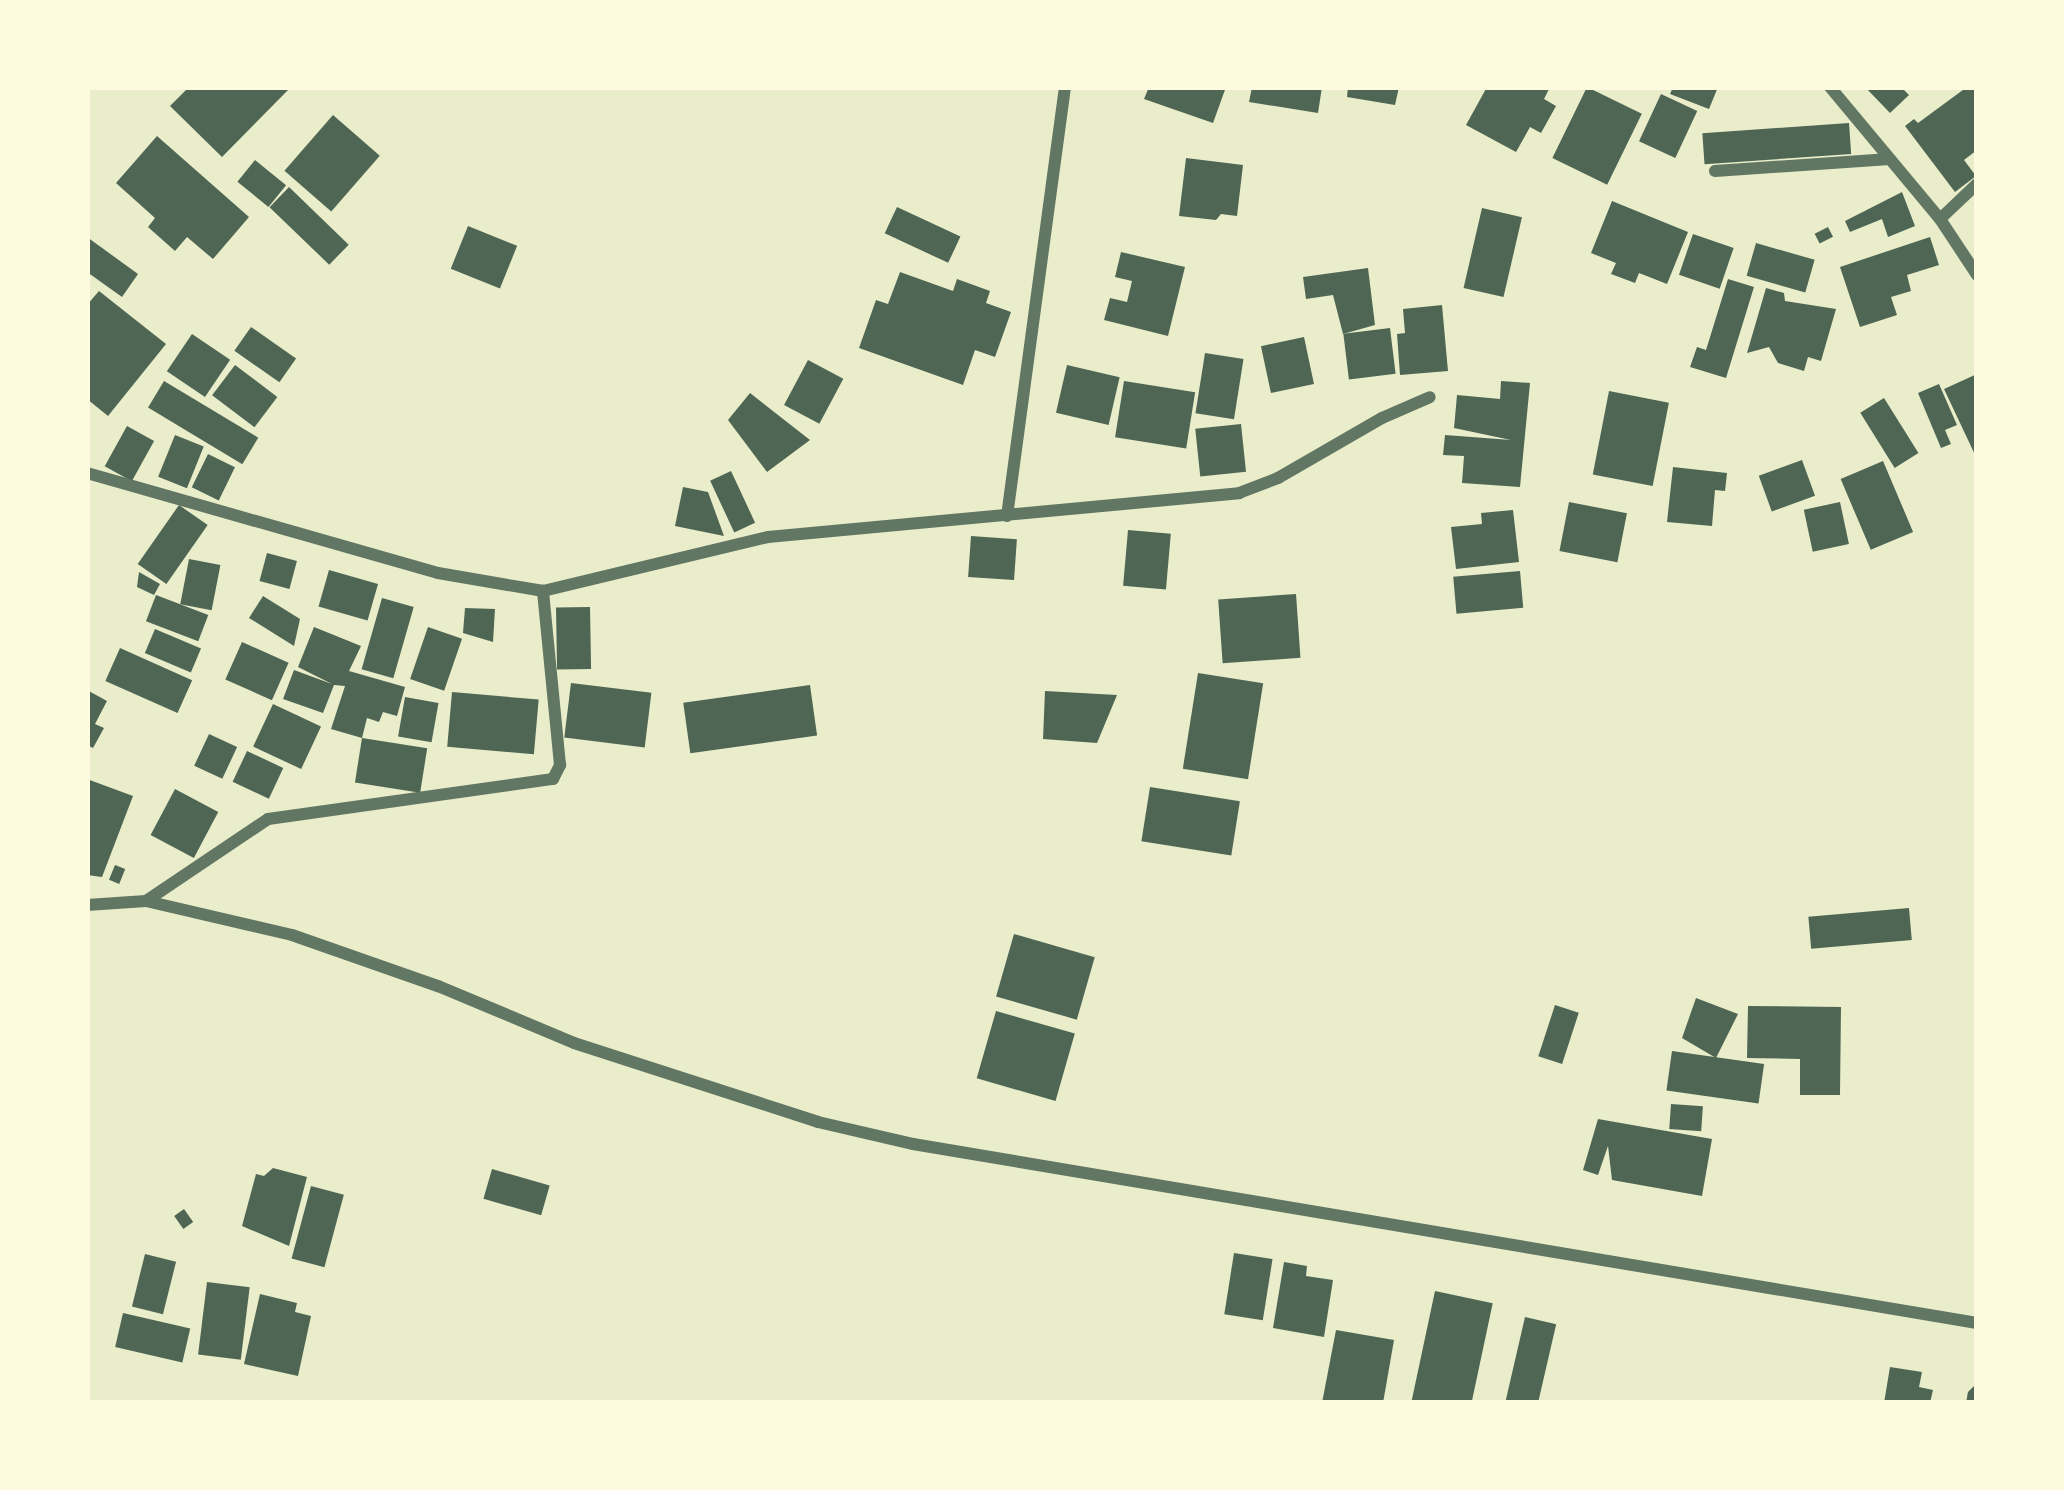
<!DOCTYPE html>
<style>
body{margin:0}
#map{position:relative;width:2064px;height:1490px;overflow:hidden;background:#e9edc9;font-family:"Nunito Sans",sans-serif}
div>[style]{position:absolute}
.building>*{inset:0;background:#4f6655;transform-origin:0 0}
.minor>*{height:12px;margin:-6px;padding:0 6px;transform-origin:6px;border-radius:6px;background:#617663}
span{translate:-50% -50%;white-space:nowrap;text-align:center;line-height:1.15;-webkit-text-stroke:9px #fefae0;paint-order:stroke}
.frame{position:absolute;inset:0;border:90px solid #fefae0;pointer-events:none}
</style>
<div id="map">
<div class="building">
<i style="clip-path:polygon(189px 87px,291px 87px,222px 157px,170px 106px)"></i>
<i style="clip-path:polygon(1149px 87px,1226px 87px,1213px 123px,1144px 99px)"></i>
<i style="clip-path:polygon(1252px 87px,1322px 87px,1318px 113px,1249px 102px)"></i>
<i style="clip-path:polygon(1348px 87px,1399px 87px,1395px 105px,1347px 97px)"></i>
<i style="clip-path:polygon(1487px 87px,1550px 87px,1544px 99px,1556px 106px,1541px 133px,1530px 127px,1516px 152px,1466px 125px)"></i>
<i style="left:1587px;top:87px;width:61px;height:79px;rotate:26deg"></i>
<i style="clip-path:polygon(1673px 87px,1718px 87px,1709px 109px,1670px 94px)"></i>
<i style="clip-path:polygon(1865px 87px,1901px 87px,1909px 95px,1890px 113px)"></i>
<i style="clip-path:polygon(1967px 87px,1977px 87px,1977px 150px,1964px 160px,1976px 176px,1955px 192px,1905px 126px,1914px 119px,1918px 123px)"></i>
<i style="left:1661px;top:94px;width:40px;height:52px;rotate:25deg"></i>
<i style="left:333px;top:115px;width:62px;height:74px;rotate:41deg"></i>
<i style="left:1849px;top:123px;width:31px;height:147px;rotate:86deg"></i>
<i style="clip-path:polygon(157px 136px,249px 217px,213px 259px,187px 237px,175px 251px,148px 227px,155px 218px,116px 183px)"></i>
<i style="clip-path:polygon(1186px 158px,1243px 165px,1237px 216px,1221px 214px,1216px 220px,1179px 216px)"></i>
<i style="left:255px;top:160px;width:40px;height:28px;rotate:39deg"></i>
<i style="left:289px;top:187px;width:83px;height:28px;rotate:44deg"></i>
<i style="clip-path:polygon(1902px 192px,1915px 226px,1888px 237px,1882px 219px,1850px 232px,1845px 221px)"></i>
<i style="clip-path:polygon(1612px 201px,1688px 232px,1667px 284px,1639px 273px,1635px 283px,1611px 274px,1616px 263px,1591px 253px)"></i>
<i style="left:897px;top:207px;width:70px;height:29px;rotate:25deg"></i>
<i style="left:1482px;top:208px;width:41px;height:82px;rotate:13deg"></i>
<i style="left:468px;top:226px;width:53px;height:46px;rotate:22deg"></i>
<i style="left:1828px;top:227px;width:11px;height:15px;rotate:63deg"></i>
<i style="left:1693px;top:234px;width:43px;height:43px;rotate:19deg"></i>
<i style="clip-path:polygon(87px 237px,138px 274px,122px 297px,87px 272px)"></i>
<i style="clip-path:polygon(1930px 237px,1939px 265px,1907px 275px,1911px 291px,1891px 297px,1897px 315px,1860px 327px,1840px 267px)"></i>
<i style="left:1756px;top:243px;width:61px;height:34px;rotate:16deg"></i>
<i style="clip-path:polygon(1121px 252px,1185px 267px,1168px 336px,1104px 320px,1110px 298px,1127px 302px,1132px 281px,1115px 277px)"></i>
<i style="clip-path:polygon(1368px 268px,1375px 325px,1343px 334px,1333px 295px,1306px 299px,1303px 277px)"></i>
<i style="clip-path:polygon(900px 272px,953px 291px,957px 279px,990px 291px,986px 303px,1011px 312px,995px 357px,975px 350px,963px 385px,859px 348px,876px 300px,888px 304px)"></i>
<i style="clip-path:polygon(1728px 279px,1754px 287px,1726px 378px,1690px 367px,1697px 347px,1706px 350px)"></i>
<i style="clip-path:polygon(1766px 288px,1784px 293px,1785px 301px,1836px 309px,1821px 361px,1808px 357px,1804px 371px,1778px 363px,1769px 347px,1747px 353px)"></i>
<i style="clip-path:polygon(99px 291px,166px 344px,108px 416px,87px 399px,87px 305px)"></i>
<i style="clip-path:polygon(1442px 305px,1448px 371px,1400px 375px,1397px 334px,1405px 333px,1403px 309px)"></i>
<i style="left:251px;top:327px;width:55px;height:29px;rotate:35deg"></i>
<i style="left:1390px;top:328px;width:46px;height:47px;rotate:83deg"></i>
<i style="left:192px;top:334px;width:46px;height:45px;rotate:34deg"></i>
<i style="left:1304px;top:337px;width:48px;height:44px;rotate:78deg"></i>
<i style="left:1205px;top:353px;width:39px;height:61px;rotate:9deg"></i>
<i style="left:808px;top:360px;width:40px;height:51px;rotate:28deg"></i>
<i style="left:235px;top:365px;width:53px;height:38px;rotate:37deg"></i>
<i style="left:1067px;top:365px;width:54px;height:49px;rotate:13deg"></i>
<i style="clip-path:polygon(1977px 374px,1977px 459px,1944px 389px)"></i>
<i style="left:164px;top:381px;width:110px;height:31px;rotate:31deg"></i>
<i style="left:1124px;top:381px;width:72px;height:57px;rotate:9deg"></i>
<i style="clip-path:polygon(1501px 381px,1530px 383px,1520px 487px,1462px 483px,1464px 456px,1443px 455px,1445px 435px,1511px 440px,1454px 428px,1457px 395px,1500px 399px)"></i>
<i style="clip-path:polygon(1939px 384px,1957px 425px,1945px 430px,1951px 444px,1941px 448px,1918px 393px)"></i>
<i style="left:1609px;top:391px;width:61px;height:85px;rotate:11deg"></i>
<i style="clip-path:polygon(750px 393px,810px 440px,767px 472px,728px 420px)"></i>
<i style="left:1884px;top:398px;width:65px;height:28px;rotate:58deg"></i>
<i style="left:1241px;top:424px;width:48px;height:46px;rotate:84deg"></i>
<i style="left:127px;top:426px;width:31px;height:46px;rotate:29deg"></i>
<i style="left:175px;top:435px;width:31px;height:45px;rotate:22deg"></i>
<i style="left:208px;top:454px;width:30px;height:37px;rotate:26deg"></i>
<i style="left:1802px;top:460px;width:38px;height:46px;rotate:70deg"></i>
<i style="left:1883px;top:461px;width:77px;height:46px;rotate:67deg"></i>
<i style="clip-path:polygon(1673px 467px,1727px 473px,1725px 491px,1715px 490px,1712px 526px,1667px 522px)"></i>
<i style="left:731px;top:471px;width:57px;height:23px;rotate:65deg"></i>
<i style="clip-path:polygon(683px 487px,708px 492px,724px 536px,675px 526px)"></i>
<i style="left:1569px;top:502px;width:59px;height:50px;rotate:11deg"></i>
<i style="left:1840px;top:502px;width:43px;height:37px;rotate:78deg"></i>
<i style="left:179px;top:505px;width:35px;height:72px;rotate:35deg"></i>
<i style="clip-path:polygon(1513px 510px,1519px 562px,1456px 569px,1451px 527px,1482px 524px,1481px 513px)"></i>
<i style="left:1128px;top:530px;width:43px;height:56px;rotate:5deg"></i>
<i style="left:971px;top:536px;width:46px;height:41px;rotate:4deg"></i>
<i style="left:267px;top:553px;width:31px;height:29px;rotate:15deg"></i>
<i style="left:189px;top:559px;width:32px;height:46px;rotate:11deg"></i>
<i style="left:329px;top:570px;width:51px;height:38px;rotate:16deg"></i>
<i style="left:1520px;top:571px;width:37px;height:67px;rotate:85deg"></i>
<i style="clip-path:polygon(139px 572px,160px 584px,154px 595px,137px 587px)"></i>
<i style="left:1296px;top:594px;width:64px;height:78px;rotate:86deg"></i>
<i style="left:156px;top:595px;width:56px;height:28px;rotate:21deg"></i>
<i style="clip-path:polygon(263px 596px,300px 619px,294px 646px,249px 618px)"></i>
<i style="left:382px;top:598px;width:33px;height:74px;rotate:16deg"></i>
<i style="left:590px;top:607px;width:62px;height:34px;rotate:89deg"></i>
<i style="clip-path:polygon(465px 608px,495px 609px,493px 642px,463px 633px)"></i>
<i style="clip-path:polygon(314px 627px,361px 646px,349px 671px,405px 687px,397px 716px,383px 712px,379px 722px,367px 718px,362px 738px,331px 729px,345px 686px,334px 685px,323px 713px,283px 699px,294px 670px,332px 684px,298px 667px)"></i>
<i style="left:428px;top:627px;width:36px;height:55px;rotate:19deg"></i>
<i style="left:155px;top:629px;width:50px;height:26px;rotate:23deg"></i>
<i style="left:242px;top:642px;width:51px;height:41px;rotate:24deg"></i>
<i style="left:120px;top:648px;width:79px;height:36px;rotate:24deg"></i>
<i style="left:1198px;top:673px;width:66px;height:97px;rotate:9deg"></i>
<i style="left:571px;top:683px;width:81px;height:55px;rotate:7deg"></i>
<i style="left:810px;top:685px;width:51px;height:128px;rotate:82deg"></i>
<i style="clip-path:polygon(87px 690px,107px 701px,95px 724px,104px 728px,93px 748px,87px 745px)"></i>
<i style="clip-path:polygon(1045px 691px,1117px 695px,1097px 743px,1043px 739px)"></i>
<i style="left:452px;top:692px;width:87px;height:55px;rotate:5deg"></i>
<i style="left:405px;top:697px;width:34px;height:40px;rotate:10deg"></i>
<i style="left:273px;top:704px;width:53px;height:47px;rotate:25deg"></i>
<i style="left:209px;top:734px;width:31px;height:35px;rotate:25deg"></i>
<i style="left:362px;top:738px;width:66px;height:45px;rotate:9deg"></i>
<i style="left:247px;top:751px;width:40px;height:34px;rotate:25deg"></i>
<i style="clip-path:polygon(87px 779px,133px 796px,102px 877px,87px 875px)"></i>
<i style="left:1150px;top:787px;width:91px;height:55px;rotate:9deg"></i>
<i style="left:175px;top:789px;width:49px;height:52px;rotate:28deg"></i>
<i style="left:115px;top:865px;width:11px;height:16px;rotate:22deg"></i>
<i style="left:1909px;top:908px;width:32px;height:101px;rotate:85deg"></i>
<i style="left:1014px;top:934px;width:84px;height:65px;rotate:16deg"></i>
<i style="clip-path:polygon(1696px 998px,1738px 1014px,1716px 1058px,1682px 1038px)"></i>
<i style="left:1555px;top:1005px;width:25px;height:54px;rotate:18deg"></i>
<i style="clip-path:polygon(1748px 1006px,1841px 1007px,1840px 1095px,1800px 1095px,1800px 1059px,1747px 1058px)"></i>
<i style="left:996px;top:1011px;width:82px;height:70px;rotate:16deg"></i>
<i style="left:1672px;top:1051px;width:93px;height:40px;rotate:8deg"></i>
<i style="left:1671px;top:1104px;width:32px;height:25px;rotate:4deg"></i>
<i style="clip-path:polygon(1598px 1119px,1712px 1139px,1702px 1196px,1612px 1180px,1608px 1146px,1598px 1175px,1583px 1170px)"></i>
<i style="clip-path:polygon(273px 1168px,307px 1177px,289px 1246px,242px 1226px,256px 1174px,264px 1176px)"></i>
<i style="left:492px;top:1169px;width:60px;height:31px;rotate:16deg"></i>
<i style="left:311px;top:1186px;width:34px;height:75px;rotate:15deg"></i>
<i style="left:184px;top:1209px;width:16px;height:12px;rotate:55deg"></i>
<i style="left:1234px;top:1253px;width:39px;height:62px;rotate:9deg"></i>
<i style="left:145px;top:1254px;width:32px;height:54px;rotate:14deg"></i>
<i style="clip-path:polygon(1284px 1262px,1307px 1266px,1306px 1276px,1333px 1280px,1324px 1337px,1273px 1328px)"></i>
<i style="left:207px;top:1282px;width:43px;height:73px;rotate:7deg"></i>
<i style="left:1435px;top:1291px;width:59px;height:114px;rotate:12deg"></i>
<i style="clip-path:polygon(260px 1294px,297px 1303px,295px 1312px,311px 1316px,298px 1376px,244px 1364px)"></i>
<i style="left:123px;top:1313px;width:69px;height:35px;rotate:13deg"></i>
<i style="left:1525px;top:1317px;width:32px;height:88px;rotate:13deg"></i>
<i style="clip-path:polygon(1336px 1330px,1394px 1340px,1383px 1403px,1322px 1403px)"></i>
<i style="clip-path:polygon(1890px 1367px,1922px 1372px,1919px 1387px,1933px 1390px,1930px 1403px,1884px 1403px)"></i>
<i style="clip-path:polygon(1977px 1383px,1977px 1403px,1966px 1403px,1968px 1392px)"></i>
</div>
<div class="minor">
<i style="left:1830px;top:87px;width:172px;rotate:50.2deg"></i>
<i style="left:1940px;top:219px;width:67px;rotate:56.5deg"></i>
<i style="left:1715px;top:171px;width:175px;rotate:-3.9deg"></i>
<i style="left:1940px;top:219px;width:51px;rotate:-43.4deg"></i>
<i style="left:87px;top:473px;width:365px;rotate:15.9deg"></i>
<i style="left:438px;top:573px;width:107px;rotate:9.7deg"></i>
<i style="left:543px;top:591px;width:231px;rotate:-13.5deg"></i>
<i style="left:768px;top:537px;width:473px;rotate:-5.3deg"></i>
<i style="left:1239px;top:493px;width:42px;rotate:-21deg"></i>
<i style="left:1278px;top:478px;width:120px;rotate:-30deg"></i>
<i style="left:1382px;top:418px;width:52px;rotate:-23.6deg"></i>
<i style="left:1007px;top:516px;width:433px;rotate:-82.3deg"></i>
<i style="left:146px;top:901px;width:147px;rotate:-33.9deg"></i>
<i style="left:268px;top:819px;width:288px;rotate:-8deg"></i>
<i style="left:553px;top:779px;width:16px;rotate:-63deg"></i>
<i style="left:560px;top:765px;width:175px;rotate:-95.6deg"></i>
<i style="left:87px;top:905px;width:59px;rotate:-3.9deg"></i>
<i style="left:146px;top:901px;width:150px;rotate:13.1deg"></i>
<i style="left:292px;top:935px;width:155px;rotate:19.3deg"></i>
<i style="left:438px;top:986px;width:147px;rotate:22.7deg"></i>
<i style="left:574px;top:1043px;width:256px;rotate:17.9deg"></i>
<i style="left:818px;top:1122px;width:98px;rotate:13deg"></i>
<i style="left:913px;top:1144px;width:1079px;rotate:9.55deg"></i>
</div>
<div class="frame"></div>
</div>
